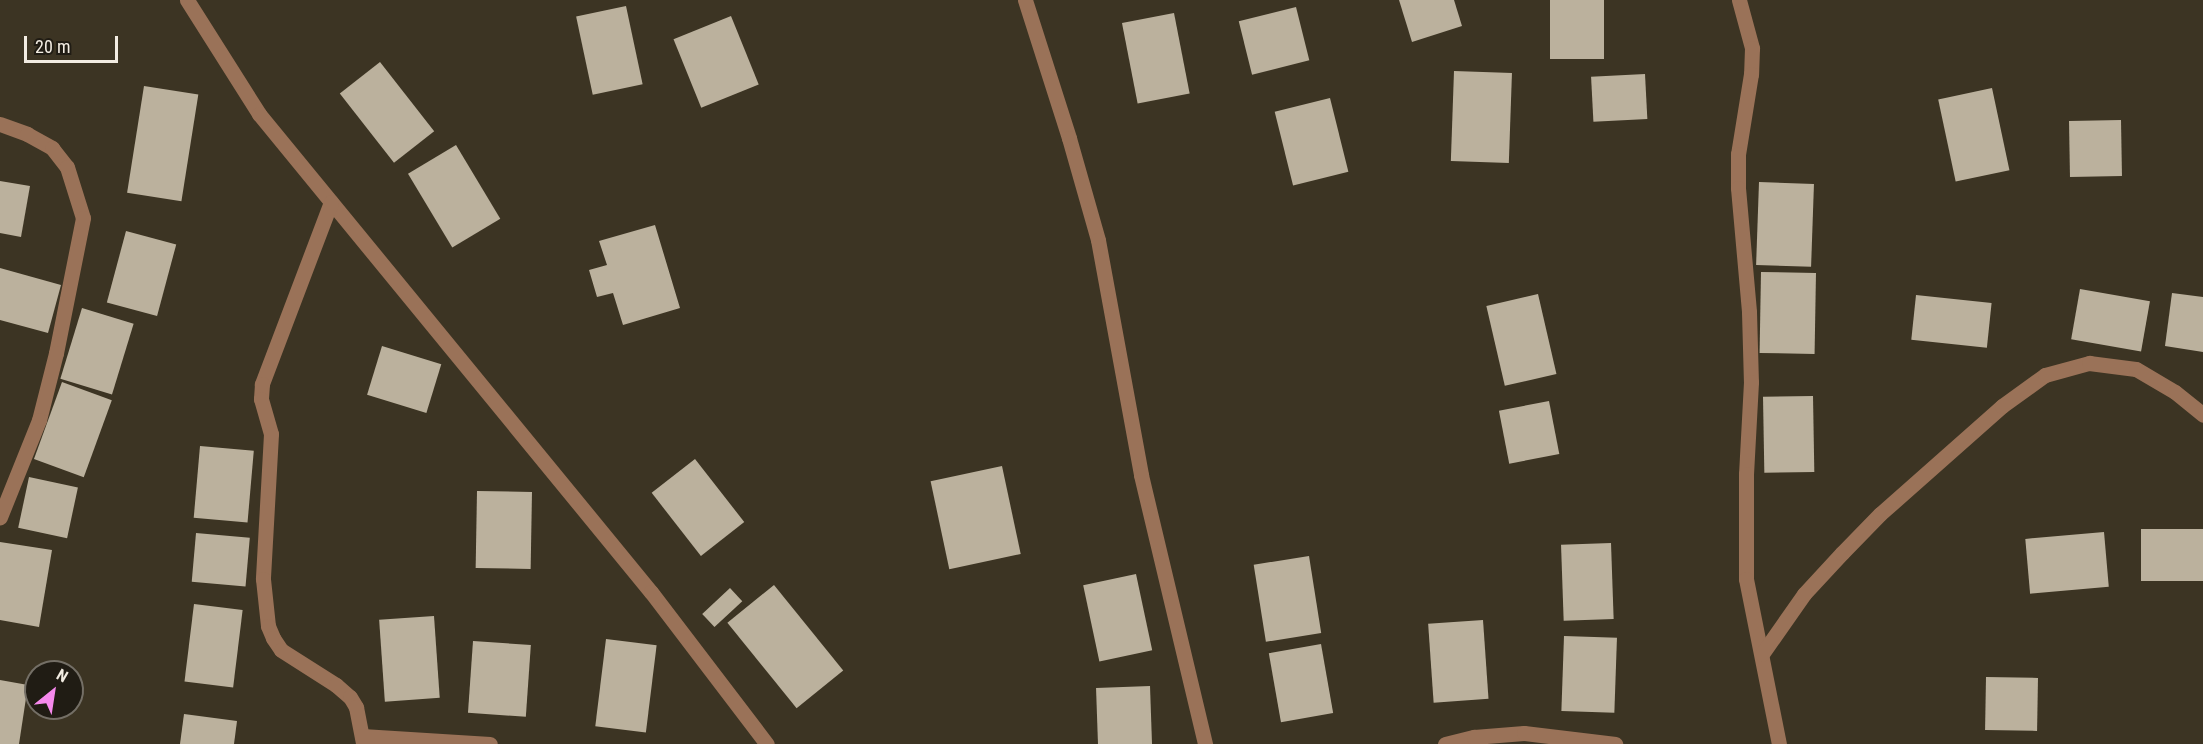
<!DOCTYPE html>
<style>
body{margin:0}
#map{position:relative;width:2203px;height:744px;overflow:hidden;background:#3c3423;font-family:"Roboto Condensed",sans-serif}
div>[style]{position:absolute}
.building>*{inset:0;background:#bbb19d;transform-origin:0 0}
.minor>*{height:15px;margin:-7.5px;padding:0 7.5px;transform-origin:7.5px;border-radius:7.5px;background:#9a7258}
span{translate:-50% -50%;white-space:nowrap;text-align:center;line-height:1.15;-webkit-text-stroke:6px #201c14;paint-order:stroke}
.north{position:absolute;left:24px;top:660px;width:60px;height:60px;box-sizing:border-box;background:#201c14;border:2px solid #746f66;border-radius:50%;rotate:30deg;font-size:16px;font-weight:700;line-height:24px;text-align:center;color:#f2ece2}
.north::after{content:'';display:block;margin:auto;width:21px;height:27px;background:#f689ed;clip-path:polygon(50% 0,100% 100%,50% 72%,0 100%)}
.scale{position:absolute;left:24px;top:36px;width:94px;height:27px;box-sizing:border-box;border:3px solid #f2ece2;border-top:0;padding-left:8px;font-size:18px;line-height:21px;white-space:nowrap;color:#f2ece2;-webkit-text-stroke:4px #201c14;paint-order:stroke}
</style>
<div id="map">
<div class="building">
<i style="clip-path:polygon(1399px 0,1454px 0,1462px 26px,1412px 42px)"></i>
<i style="left:1550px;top:0;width:54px;height:59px"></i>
<i style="left:626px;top:6px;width:80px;height:51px;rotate:78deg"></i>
<i style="left:1296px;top:7px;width:55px;height:59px;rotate:76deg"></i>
<i style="left:1174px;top:13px;width:82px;height:53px;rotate:79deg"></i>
<i style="left:731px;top:16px;width:74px;height:62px;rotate:68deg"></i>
<i style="left:380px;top:62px;width:88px;height:51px;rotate:52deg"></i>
<i style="left:1454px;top:71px;width:58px;height:90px;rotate:2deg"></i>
<i style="left:1645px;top:74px;width:45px;height:54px;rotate:87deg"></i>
<i style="left:144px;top:86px;width:55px;height:108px;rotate:9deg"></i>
<i style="left:1992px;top:88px;width:84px;height:55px;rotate:78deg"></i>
<i style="left:1330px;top:98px;width:76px;height:57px;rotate:76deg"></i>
<i style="left:2121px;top:120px;width:56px;height:52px;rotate:89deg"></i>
<i style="left:456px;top:145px;width:86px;height:56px;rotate:59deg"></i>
<i style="clip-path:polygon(0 181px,30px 186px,21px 237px,0 233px)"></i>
<i style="left:1759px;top:182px;width:55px;height:83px;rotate:2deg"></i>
<i style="clip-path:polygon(655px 225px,680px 308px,623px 325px,613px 293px,597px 297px,589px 270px,607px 265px,599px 241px)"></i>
<i style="left:126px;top:231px;width:52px;height:74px;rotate:15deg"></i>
<i style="clip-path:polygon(0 268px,61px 285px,48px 333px,0 320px)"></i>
<i style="left:1761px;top:272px;width:55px;height:81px;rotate:1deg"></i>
<i style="left:2080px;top:289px;width:71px;height:51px;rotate:10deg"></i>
<i style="clip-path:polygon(2172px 293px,2203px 297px,2203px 352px,2165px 346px)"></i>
<i style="left:1538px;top:294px;width:82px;height:53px;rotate:77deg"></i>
<i style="left:1916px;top:295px;width:76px;height:45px;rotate:6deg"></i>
<i style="left:82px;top:308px;width:54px;height:74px;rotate:17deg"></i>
<i style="left:382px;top:346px;width:62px;height:51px;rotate:17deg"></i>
<i style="left:62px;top:382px;width:53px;height:82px;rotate:20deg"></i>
<i style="left:1813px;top:396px;width:76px;height:50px;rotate:89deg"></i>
<i style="left:1549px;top:401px;width:54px;height:51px;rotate:79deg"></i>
<i style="left:200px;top:446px;width:54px;height:72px;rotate:5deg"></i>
<i style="left:695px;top:459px;width:80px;height:55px;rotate:52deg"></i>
<i style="left:1002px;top:466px;width:90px;height:73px;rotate:78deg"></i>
<i style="left:29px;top:477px;width:50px;height:52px;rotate:12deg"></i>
<i style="left:477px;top:491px;width:55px;height:77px;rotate:1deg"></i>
<i style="left:2203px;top:529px;width:52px;height:62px;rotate:90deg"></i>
<i style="left:2104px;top:532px;width:55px;height:79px;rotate:85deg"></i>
<i style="left:196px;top:533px;width:54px;height:49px;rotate:5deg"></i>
<i style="clip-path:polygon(0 542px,52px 550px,39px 627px,0 620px)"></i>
<i style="left:1611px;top:543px;width:76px;height:50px;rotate:88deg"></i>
<i style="left:1309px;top:556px;width:78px;height:56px;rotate:81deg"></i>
<i style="left:1136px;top:574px;width:78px;height:54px;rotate:78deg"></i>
<i style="left:774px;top:585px;width:110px;height:60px;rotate:51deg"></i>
<i style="left:730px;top:588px;width:18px;height:38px;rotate:47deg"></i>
<i style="left:194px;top:604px;width:49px;height:78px;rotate:7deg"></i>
<i style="left:434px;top:616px;width:82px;height:55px;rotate:86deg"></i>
<i style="left:1483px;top:620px;width:79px;height:55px;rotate:86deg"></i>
<i style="left:1564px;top:636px;width:53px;height:75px;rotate:2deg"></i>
<i style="left:606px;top:639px;width:51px;height:88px;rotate:7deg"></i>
<i style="left:473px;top:641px;width:58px;height:72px;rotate:4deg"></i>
<i style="left:1321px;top:644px;width:70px;height:53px;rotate:80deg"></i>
<i style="left:1986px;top:677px;width:52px;height:53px;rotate:1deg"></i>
<i style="clip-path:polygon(0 680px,28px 685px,19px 744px,0 744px)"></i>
<i style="left:1150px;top:686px;width:58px;height:54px;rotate:88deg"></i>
<i style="clip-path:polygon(184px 714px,237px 721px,234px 744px,180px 744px)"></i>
</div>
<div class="minor">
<i style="left:187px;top:0;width:135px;rotate:57.7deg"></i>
<i style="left:259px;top:114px;width:618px;rotate:50.65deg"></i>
<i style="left:651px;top:592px;width:191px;rotate:52.7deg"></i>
<i style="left:1025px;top:0;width:145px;rotate:72.3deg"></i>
<i style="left:1069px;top:138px;width:106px;rotate:74.1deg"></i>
<i style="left:1098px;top:240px;width:239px;rotate:79.6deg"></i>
<i style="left:1141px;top:475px;width:277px;rotate:76.6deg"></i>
<i style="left:1739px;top:0;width:50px;rotate:74.8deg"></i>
<i style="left:1752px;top:48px;width:26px;rotate:92deg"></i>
<i style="left:1751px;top:74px;width:81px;rotate:99.2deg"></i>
<i style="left:1738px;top:154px;width:34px;rotate:90deg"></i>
<i style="left:1738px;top:188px;width:124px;rotate:84.9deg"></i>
<i style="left:1749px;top:312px;width:70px;rotate:88.4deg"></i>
<i style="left:1751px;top:382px;width:92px;rotate:93.1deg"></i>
<i style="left:1746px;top:474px;width:105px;rotate:90deg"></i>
<i style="left:1746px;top:579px;width:168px;rotate:78.7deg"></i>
<i style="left:0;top:124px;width:29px;rotate:20deg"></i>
<i style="left:27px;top:134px;width:29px;rotate:29deg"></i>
<i style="left:52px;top:148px;width:24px;rotate:52deg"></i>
<i style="left:67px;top:167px;width:53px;rotate:72.6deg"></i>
<i style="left:83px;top:218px;width:138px;rotate:101.3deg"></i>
<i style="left:56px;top:353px;width:69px;rotate:104.2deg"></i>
<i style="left:39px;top:420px;width:105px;rotate:111.9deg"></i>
<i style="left:331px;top:202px;width:195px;rotate:110.8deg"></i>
<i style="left:262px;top:384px;width:15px;rotate:94deg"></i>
<i style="left:261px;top:399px;width:36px;rotate:74deg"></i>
<i style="left:271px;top:434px;width:145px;rotate:93.2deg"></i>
<i style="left:263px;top:579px;width:47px;rotate:83.9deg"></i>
<i style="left:268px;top:626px;width:13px;rotate:67deg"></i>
<i style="left:273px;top:638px;width:14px;rotate:56deg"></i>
<i style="left:281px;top:650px;width:65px;rotate:32.5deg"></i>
<i style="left:336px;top:685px;width:18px;rotate:41deg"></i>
<i style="left:350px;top:697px;width:12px;rotate:59deg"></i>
<i style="left:356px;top:707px;width:38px;rotate:79deg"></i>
<i style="left:1762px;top:654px;width:73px;rotate:-55deg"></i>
<i style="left:1804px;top:594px;width:56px;rotate:-47.2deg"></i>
<i style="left:1842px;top:553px;width:54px;rotate:-45.7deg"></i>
<i style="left:1880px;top:514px;width:163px;rotate:-41.5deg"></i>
<i style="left:2002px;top:406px;width:53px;rotate:-35.8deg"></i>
<i style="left:2045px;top:375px;width:46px;rotate:-15.3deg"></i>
<i style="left:2089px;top:363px;width:47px;rotate:7.3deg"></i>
<i style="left:2136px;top:369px;width:45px;rotate:30.5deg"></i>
<i style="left:2175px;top:392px;width:36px;rotate:39deg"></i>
<i style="left:362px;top:736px;width:128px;rotate:3.6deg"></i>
<i style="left:1445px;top:744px;width:30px;rotate:-14deg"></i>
<i style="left:1474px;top:737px;width:50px;rotate:-4.6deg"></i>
<i style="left:1524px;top:733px;width:92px;rotate:6.9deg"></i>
</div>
<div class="north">N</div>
<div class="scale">20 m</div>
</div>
